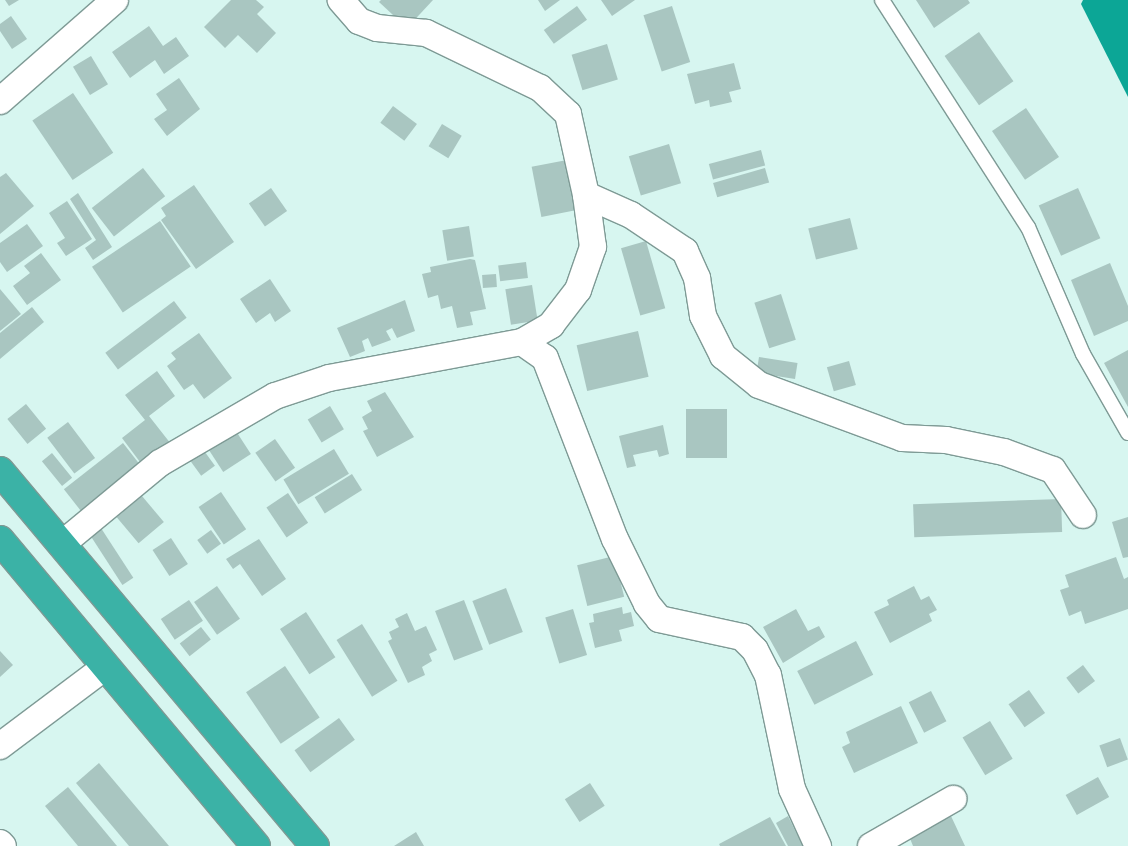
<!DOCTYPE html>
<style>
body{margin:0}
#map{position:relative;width:1128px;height:846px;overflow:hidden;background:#d7f6f0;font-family:"Public Sans",sans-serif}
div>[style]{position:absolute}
.water>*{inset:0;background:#0ca696}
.building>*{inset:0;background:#a9c6c1;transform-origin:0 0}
.roads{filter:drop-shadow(1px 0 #7e9a95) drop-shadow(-1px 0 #7e9a95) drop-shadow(0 1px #7e9a95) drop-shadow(0 -1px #7e9a95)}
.service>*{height:14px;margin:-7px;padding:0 7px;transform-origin:7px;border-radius:7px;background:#fff}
.minor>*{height:26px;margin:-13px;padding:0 13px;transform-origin:13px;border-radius:13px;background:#fff}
.trunk>*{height:28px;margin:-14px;padding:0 14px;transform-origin:14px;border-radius:14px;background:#3bb2a6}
span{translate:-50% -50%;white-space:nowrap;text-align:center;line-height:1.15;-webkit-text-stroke:4.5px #f2fefc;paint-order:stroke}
</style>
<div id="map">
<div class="water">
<i style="clip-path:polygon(1083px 0,1128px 0,1128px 97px,1081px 4px)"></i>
</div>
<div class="building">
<i style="clip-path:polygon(5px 0,19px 0,9px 6px)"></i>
<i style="clip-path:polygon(231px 0,256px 0,264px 7px,257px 14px,276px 33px,257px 53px,238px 35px,225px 48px,204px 27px)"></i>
<i style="clip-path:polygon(381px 0,433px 0,407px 28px,379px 2px)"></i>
<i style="clip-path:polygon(538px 0,560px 0,545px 11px)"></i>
<i style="clip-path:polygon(601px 0,635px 0,612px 16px)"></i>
<i style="clip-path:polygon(916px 0,968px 0,970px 3px,934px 28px)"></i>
<i style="left:577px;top:6px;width:17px;height:41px;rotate:54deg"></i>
<i style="left:672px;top:6px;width:59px;height:30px;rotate:72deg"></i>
<i style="clip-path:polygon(11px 16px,27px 39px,12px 49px,0 31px,0 24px)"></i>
<i style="clip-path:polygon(149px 26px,163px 46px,176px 37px,189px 56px,164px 74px,155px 60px,130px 78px,112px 52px)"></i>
<i style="left:979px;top:32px;width:60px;height:42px;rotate:55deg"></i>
<i style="left:607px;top:44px;width:37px;height:37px;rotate:73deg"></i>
<i style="left:91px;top:56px;width:33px;height:21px;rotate:59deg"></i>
<i style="clip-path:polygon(734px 63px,741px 89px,729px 92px,732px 102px,710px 107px,709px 100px,695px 104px,687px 74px)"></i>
<i style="clip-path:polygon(179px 78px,200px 109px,167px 136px,154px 119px,167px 110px,156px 94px)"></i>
<i style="left:73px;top:93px;width:72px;height:49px;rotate:56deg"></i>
<i style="left:393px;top:106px;width:30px;height:21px;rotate:37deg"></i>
<i style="left:1026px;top:108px;width:59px;height:41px;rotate:56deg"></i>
<i style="left:442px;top:124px;width:23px;height:26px;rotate:31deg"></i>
<i style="left:669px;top:144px;width:41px;height:42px;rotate:73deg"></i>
<i style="left:761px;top:150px;width:16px;height:54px;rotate:75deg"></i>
<i style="left:567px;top:160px;width:51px;height:36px;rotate:79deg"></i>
<i style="left:143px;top:168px;width:36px;height:65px;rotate:52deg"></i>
<i style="left:765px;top:168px;width:15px;height:54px;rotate:74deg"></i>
<i style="clip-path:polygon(6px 173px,34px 206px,0 234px,0 177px)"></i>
<i style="clip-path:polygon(194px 185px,234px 242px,196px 269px,161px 220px,166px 216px,161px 208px)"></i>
<i style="left:271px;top:188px;width:28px;height:27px;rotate:55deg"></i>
<i style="left:1078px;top:188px;width:55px;height:43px;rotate:66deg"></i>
<i style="clip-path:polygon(78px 193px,112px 247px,93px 260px,85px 248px,96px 240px,70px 199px)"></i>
<i style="clip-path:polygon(67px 201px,92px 239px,66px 256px,57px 243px,65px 238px,49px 213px)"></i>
<i style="left:850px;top:218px;width:32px;height:43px;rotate:76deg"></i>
<i style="left:160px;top:221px;width:55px;height:82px;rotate:56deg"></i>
<i style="clip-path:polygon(27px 224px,43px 246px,7px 272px,0 262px,0 243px)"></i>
<i style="left:469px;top:226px;width:31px;height:27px;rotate:81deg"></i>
<i style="left:646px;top:241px;width:70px;height:26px;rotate:74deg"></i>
<i style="clip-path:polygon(41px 253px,61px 280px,27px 305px,13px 286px,30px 273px,24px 266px)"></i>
<i style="clip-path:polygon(470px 259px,475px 260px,486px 309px,470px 312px,473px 325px,457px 328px,452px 306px,441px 309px,438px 295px,428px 298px,422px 274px,431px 272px,430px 267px)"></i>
<i style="left:526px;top:262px;width:16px;height:28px;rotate:83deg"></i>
<i style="clip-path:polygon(1110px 263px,1128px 306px,1128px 321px,1094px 336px,1071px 280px)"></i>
<i style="left:496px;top:274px;width:13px;height:14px;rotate:86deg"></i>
<i style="clip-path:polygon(270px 279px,291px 311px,275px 322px,270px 313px,256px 323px,240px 299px)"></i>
<i style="left:532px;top:285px;width:36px;height:27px;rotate:81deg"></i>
<i style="clip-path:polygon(0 289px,21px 314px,0 331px)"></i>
<i style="left:781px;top:294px;width:48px;height:28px;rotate:72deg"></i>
<i style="clip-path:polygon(405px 300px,415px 331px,397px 338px,392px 328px,386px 331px,391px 340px,372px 347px,368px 338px,362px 341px,365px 351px,350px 357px,337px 328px)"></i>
<i style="left:174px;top:301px;width:21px;height:86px;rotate:53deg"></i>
<i style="clip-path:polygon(32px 307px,44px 322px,0 359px,0 333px)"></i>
<i style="left:638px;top:331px;width:47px;height:63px;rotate:77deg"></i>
<i style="clip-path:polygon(199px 333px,232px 378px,204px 399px,193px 384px,184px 390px,167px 366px,176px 359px,171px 353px)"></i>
<i style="clip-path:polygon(1128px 350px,1128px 407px,1104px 363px)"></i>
<i style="left:759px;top:357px;width:39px;height:16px;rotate:9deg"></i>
<i style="left:849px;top:361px;width:25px;height:23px;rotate:74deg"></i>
<i style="clip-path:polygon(157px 371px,175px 396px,149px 416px,171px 444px,143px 466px,122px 438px,145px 420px,125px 395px)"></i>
<i style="clip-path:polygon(385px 392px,414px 437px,377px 457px,363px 431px,368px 429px,362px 417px,372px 411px,367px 401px)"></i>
<i style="left:26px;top:404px;width:32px;height:24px;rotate:51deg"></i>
<i style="left:330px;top:406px;width:27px;height:26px;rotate:59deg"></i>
<i style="left:727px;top:409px;width:49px;height:41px;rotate:90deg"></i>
<i style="left:68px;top:422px;width:45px;height:26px;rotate:53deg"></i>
<i style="clip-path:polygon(663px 425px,669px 454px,659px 457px,657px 450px,633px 455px,636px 466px,627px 468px,619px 436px)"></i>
<i style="left:234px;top:428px;width:31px;height:33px;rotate:57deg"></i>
<i style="left:275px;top:439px;width:35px;height:24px;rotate:55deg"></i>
<i style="left:123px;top:443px;width:33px;height:75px;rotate:52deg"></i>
<i style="left:202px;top:448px;width:22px;height:17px;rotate:54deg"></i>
<i style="left:334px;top:449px;width:29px;height:59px;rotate:59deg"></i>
<i style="left:52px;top:453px;width:32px;height:13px;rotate:51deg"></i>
<i style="left:352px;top:474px;width:19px;height:44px;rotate:58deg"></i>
<i style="left:221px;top:492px;width:45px;height:27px;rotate:56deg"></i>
<i style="left:288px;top:493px;width:36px;height:26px;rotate:56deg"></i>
<i style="left:142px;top:496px;width:34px;height:33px;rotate:50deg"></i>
<i style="left:1061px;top:499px;width:33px;height:148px;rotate:88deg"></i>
<i style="clip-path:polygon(1128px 517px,1128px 557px,1123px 558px,1112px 522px)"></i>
<i style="left:99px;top:525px;width:63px;height:13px;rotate:57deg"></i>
<i style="left:211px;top:530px;width:17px;height:17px;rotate:54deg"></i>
<i style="left:171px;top:538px;width:31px;height:22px;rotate:57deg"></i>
<i style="clip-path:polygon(259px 539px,286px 579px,262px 596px,240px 564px,233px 569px,226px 559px)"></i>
<i style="left:614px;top:556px;width:42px;height:38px;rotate:76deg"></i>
<i style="clip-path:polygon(1116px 557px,1124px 579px,1128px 577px,1128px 609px,1085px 624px,1081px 611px,1069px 616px,1060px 590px,1069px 587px,1065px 575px)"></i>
<i style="left:217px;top:586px;width:40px;height:28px;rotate:55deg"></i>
<i style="clip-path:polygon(914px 586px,921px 600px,929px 596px,937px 610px,929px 614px,932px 621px,890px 643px,874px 612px,889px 605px,887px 600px)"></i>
<i style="left:506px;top:588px;width:47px;height:36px;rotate:69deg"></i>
<i style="left:189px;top:600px;width:25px;height:34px;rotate:56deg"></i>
<i style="left:464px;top:600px;width:53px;height:31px;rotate:69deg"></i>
<i style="clip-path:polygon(622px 607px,623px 614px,631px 612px,634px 626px,619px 630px,622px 641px,595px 648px,589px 623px,594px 622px,593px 614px)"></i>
<i style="left:573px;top:609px;width:48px;height:29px;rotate:73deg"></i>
<i style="clip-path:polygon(796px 609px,808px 631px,819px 626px,825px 637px,783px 663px,763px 627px)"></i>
<i style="left:306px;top:612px;width:54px;height:31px;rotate:57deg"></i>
<i style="clip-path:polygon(407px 613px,415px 631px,426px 626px,437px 650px,429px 654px,432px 661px,422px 667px,425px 675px,408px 683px,388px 641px,392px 639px,389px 632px,399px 627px,395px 619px)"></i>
<i style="left:362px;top:624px;width:67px;height:30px;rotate:58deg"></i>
<i style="left:201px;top:627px;width:16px;height:27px;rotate:52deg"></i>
<i style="left:856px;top:641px;width:38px;height:66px;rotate:63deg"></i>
<i style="clip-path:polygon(0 651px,13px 665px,0 677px)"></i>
<i style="left:1083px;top:665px;width:20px;height:21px;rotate:53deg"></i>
<i style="left:285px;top:666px;width:62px;height:47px;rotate:56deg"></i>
<i style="left:1029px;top:690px;width:28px;height:25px;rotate:55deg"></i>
<i style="left:931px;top:691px;width:34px;height:25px;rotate:63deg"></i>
<i style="clip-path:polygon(901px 706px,918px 743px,854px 773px,842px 747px,850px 743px,846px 732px)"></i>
<i style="left:339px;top:718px;width:27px;height:55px;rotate:54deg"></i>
<i style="left:990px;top:721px;width:44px;height:32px;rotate:59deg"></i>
<i style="left:1120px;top:738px;width:23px;height:22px;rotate:70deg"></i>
<i style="clip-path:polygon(99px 763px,169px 846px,129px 846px,76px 783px)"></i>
<i style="left:1098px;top:777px;width:23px;height:37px;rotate:61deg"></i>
<i style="left:590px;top:783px;width:27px;height:30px;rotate:57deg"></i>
<i style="clip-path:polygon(68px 787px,117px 846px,78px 846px,45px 806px)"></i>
<i style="clip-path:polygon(788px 816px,803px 846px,788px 846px,776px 823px)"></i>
<i style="clip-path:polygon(951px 816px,965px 846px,913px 846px,909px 836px)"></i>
<i style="clip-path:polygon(770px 817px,786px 846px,720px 846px,719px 844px)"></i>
<i style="clip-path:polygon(416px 832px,424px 846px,394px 846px)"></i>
</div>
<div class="roads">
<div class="service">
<i style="left:882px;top:0;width:270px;rotate:57.3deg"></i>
<i style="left:1028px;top:227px;width:138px;rotate:66.6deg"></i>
<i style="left:1083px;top:354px;width:91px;rotate:60.3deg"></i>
</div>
<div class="minor">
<i style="left:0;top:101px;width:153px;rotate:-41.3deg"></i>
<i style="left:586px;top:195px;width:49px;rotate:24deg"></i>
<i style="left:631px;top:215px;width:65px;rotate:33.7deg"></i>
<i style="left:685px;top:251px;width:30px;rotate:66deg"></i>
<i style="left:697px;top:278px;width:38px;rotate:81deg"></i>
<i style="left:703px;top:316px;width:45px;rotate:63.4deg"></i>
<i style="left:723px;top:356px;width:46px;rotate:38.9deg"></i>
<i style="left:759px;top:385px;width:153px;rotate:20.3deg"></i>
<i style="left:902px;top:438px;width:44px;rotate:2.6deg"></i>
<i style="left:946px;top:440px;width:59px;rotate:11.7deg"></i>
<i style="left:1004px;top:452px;width:52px;rotate:20.2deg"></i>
<i style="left:1053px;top:470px;width:54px;rotate:56.3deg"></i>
<i style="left:522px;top:342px;width:28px;rotate:35deg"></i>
<i style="left:545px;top:358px;width:194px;rotate:68.9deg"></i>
<i style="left:615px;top:539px;width:72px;rotate:63.8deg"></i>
<i style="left:647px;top:604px;width:19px;rotate:51deg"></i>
<i style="left:659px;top:619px;width:85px;rotate:12.2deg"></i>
<i style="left:742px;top:637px;width:18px;rotate:45deg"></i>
<i style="left:755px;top:650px;width:28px;rotate:63deg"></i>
<i style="left:768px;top:675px;width:116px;rotate:78.1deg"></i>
<i style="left:792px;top:789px;width:63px;rotate:65.5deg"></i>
<i style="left:62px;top:544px;width:127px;rotate:-39.6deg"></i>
<i style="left:160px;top:463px;width:133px;rotate:-30.2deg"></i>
<i style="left:275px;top:396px;width:57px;rotate:-18.4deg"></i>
<i style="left:329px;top:378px;width:196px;rotate:-10.6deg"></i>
<i style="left:522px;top:342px;width:34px;rotate:-30deg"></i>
<i style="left:551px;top:325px;width:44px;rotate:-52.4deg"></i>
<i style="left:578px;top:290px;width:46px;rotate:-70.8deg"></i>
<i style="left:593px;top:247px;width:52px;rotate:-97.7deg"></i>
<i style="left:586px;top:195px;width:83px;rotate:-102.5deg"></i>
<i style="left:568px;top:114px;width:38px;rotate:-137deg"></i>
<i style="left:540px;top:88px;width:127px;rotate:-154.2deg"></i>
<i style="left:426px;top:33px;width:49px;rotate:-174.2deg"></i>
<i style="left:377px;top:28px;width:19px;rotate:-159deg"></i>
<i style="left:359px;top:21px;width:28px;rotate:-131deg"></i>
<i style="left:0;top:746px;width:130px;rotate:-36.9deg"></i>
<i style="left:0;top:843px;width:4px;rotate:45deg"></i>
<i style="left:871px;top:846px;width:95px;rotate:-29.8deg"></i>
</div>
<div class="trunk">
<i style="left:0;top:471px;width:490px;rotate:50deg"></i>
<i style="left:0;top:540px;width:399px;rotate:50.1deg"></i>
</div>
</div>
</div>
